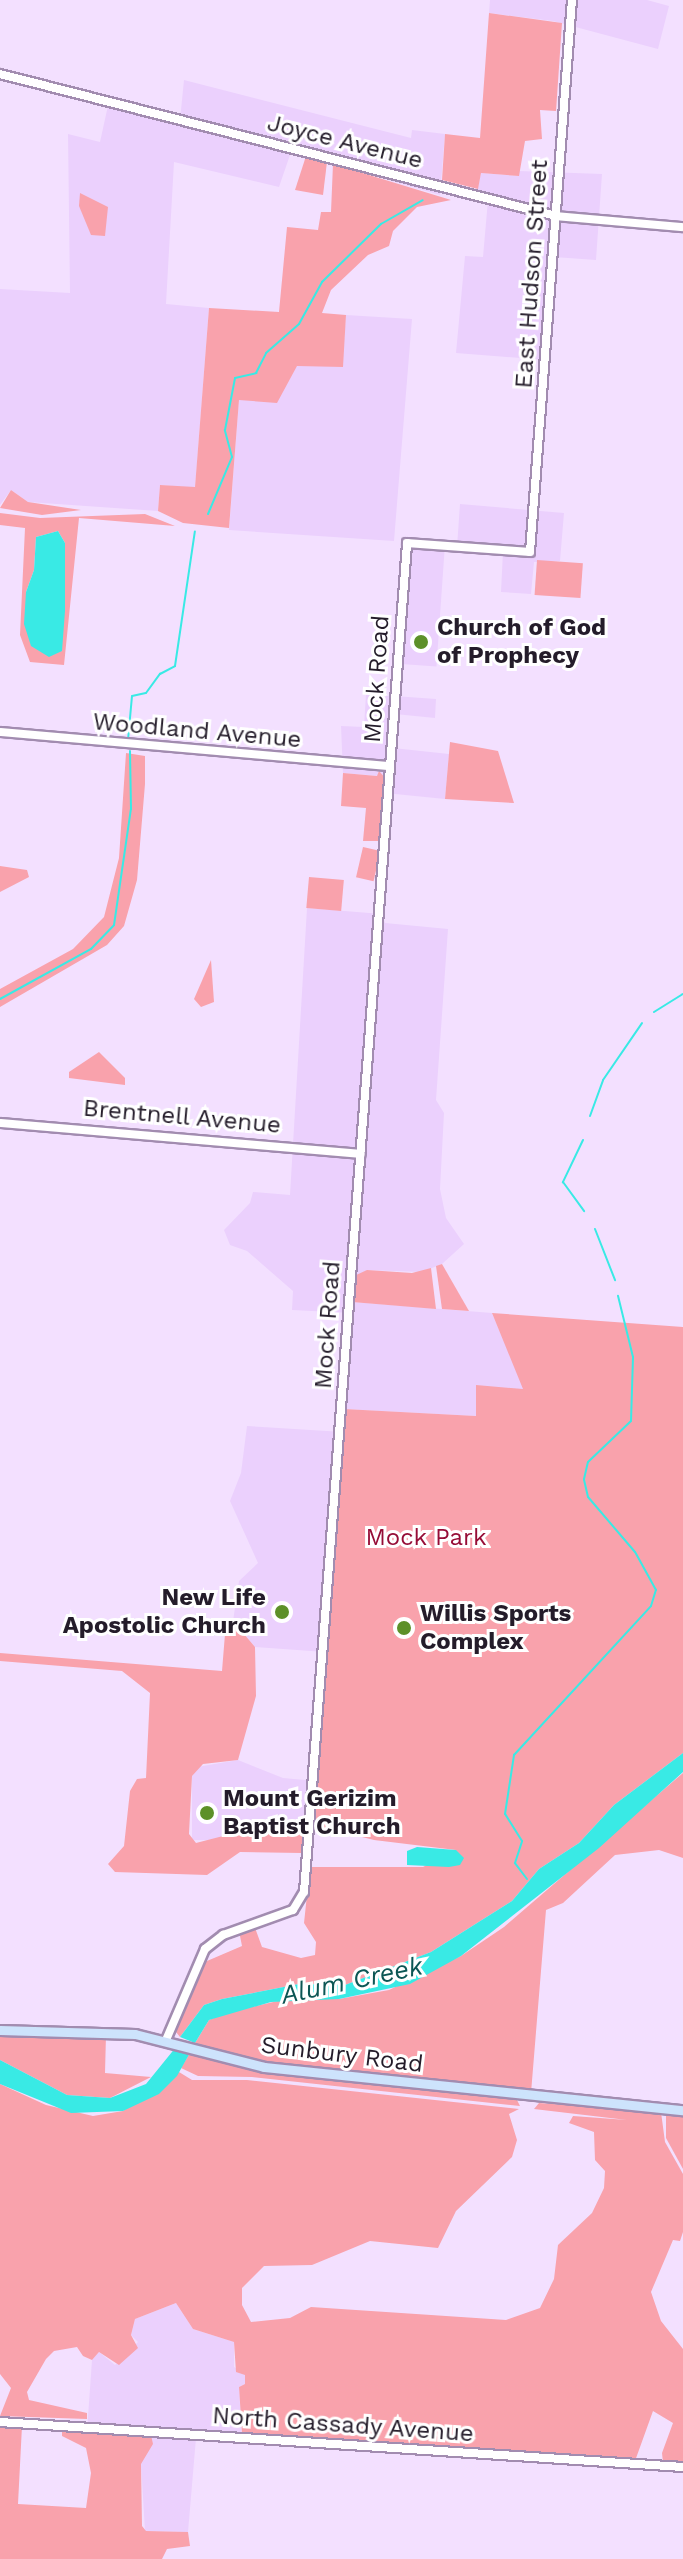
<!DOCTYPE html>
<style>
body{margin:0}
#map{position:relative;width:683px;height:2559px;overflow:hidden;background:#f3e0ff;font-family:"Work Sans",sans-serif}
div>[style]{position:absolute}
.built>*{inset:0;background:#ebd0fd;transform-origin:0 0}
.green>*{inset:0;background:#f9a2ac;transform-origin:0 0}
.water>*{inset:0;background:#39eae5}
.stream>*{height:2px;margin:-1px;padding:0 1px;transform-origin:1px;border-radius:1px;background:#39eae5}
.roads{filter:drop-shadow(2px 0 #a28cb0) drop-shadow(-2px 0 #a28cb0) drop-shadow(0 2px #a28cb0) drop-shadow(0 -2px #a28cb0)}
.secondary>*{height:8px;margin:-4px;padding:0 4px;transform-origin:4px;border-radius:4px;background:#fff}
.primary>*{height:9px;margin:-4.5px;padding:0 4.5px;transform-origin:4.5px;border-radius:4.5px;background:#cde3fc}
.dots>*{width:22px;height:22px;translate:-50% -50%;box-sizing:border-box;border:4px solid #fff;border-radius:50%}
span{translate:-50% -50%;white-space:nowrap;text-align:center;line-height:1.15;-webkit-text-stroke:6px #fff;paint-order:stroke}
.street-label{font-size:24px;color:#241c2a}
.poi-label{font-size:24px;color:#241c2a;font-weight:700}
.left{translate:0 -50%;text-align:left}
.right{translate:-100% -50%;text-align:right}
.park-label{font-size:24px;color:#960d37}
.water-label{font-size:26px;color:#0c5654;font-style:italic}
</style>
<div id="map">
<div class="built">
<i style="clip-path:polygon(490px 0,647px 0,669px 6px,658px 49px,553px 21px,489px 13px)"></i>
<i style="clip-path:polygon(184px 80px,411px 138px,412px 130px,445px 134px,440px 195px,291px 152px,279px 187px,174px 162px,166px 304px,209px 308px,195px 488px,160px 485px,158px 511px,28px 502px,11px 490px,0 505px,0 289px,70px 293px,68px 134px,100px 142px,109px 101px,180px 120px)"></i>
<i style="clip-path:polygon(519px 171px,602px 174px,596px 260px,554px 257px,546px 360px,456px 353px,465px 256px,483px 257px,488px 200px,476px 196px,481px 173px,519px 176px)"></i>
<i style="clip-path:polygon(346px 315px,412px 319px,394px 541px,229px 530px,239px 400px,297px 366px,342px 366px)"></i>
<i style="clip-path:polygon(460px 504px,564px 513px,560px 561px,534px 562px,531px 594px,501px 592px,503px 551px,457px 547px)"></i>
<i style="left:406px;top:543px;width:39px;height:121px;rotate:4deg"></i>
<i style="clip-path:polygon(366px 694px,436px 699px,435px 718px,395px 714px,393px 748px,449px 754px,445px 799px,385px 793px,378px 776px,343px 773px,341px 726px,364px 727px)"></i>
<i style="clip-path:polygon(307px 908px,382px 914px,385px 923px,448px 929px,436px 1100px,444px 1113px,440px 1189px,446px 1218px,464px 1244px,442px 1264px,422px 1272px,367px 1270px,353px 1302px,492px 1313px,524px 1389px,477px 1416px,344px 1409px,352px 1313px,292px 1310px,293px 1291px,247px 1251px,230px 1245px,224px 1230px,250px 1203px,253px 1192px,290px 1195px)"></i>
<i style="clip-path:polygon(247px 1426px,343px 1432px,325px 1652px,255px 1647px,233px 1621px,239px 1581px,258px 1563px,230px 1501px,241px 1473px)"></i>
<i style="clip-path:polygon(238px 1760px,283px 1778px,316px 1781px,314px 1825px,270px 1824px,220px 1840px,192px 1840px,192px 1776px,197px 1767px)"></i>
<i style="clip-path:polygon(176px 2303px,193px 2329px,234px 2342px,234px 2367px,245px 2374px,245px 2384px,239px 2387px,242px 2441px,196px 2438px,188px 2532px,145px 2531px,141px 2464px,87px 2431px,92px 2360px,99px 2352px,115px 2365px,138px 2342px,131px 2335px,135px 2319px)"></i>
</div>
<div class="green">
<i style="clip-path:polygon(489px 13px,562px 23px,556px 111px,540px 110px,542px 139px,525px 141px,519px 176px,481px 173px,478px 189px,442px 180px,445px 134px,480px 138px)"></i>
<i style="clip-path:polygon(306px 156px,327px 162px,323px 195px,295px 190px)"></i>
<i style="clip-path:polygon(333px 164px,451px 200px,417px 207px,393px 231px,389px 246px,368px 255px,331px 290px,322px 313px,346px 315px,343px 367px,297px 366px,277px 403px,239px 400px,229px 528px,183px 523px,158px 511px,160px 485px,195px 487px,209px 308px,279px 312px,287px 227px,318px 230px,321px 212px,331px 212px)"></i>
<i style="clip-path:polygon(80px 193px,108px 207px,105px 236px,91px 235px,79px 206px)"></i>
<i style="clip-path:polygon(11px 490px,28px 502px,81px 510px,42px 515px,0 508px)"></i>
<i style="clip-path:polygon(evenodd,0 513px,40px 518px,145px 514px,175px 526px,79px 518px,64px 665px,30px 662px,20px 635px,25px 528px,0 525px,0 513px,58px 531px,65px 543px,65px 611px,26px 592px,34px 570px,36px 537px,58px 531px)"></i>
<i style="left:537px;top:560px;width:46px;height:35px;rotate:4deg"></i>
<i style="clip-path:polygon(450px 742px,498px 751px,514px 803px,445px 799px)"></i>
<i style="clip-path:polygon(126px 753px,145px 756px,145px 784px,137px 880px,124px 926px,107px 945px,0 1007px,0 989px,73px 949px,104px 917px,119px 858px)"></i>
<i style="clip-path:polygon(379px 771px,386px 779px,380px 841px,363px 841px,366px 808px,341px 806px,343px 773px,377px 776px)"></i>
<i style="left:363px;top:847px;width:18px;height:31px;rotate:13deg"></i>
<i style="clip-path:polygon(0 866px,27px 870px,29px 877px,0 892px)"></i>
<i style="left:309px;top:877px;width:35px;height:31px;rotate:5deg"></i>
<i style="clip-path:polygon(211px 960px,214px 1002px,201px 1007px,194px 999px)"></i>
<i style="clip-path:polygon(99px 1052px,125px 1078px,125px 1085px,69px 1078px,69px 1072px)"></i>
<i style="clip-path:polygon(442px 1264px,469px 1311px,442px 1309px,436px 1266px)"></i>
<i style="clip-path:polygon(431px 1268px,436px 1309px,352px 1302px,354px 1276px,367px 1270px,412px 1273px)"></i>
<i style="clip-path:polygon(492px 1313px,683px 1327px,683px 1753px,614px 1805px,579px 1843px,539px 1869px,512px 1901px,431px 1952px,345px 1985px,299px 1984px,222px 1999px,204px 2005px,180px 2037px,176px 2032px,200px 1964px,242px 1946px,239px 1931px,254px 1925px,262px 1947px,301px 1958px,315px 1955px,316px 1942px,304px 1923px,310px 1867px,423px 1867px,456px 1850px,374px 1840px,314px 1825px,321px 1713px,344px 1409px,476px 1416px,476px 1385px,523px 1389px)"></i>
<i style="clip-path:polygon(233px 1621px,255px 1647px,256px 1696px,238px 1760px,203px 1764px,192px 1776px,189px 1834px,196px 1843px,270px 1824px,305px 1826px,302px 1853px,240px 1852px,207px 1875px,115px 1872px,108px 1864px,124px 1846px,130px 1791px,137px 1779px,146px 1778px,150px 1693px,122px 1671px,0 1661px,0 1653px,222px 1671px,225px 1634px)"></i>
<i style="clip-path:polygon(683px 1773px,683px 1858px,659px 1850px,615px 1855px,563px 1903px,546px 1910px,531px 2093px,250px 2061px,195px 2043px,209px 2020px,226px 2013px,299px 1996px,339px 1999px,389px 1990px,461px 1956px,504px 1927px)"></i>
<i style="clip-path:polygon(0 2033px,106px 2035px,105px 2073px,151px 2077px,110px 2098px,67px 2095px,0 2060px)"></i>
<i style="clip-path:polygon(191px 2051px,267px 2071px,517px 2100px,520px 2106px,252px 2077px,198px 2076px,181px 2068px)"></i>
<i style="clip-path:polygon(179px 2072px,192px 2080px,247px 2080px,519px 2109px,509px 2114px,517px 2140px,512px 2157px,456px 2211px,438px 2248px,370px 2241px,312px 2265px,264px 2266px,242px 2288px,242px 2305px,251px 2322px,290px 2318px,311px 2307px,506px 2320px,540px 2308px,554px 2279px,558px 2245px,592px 2213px,604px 2188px,605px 2171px,595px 2160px,594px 2132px,569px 2123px,573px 2116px,627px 2120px,534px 2109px,539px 2103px,661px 2112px,665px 2142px,683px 2174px,683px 2232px,680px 2241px,673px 2240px,651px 2292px,661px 2321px,683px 2349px,683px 2464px,663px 2463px,662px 2453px,673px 2423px,653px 2411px,635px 2461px,242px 2434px,239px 2387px,245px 2384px,245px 2375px,236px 2372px,234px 2342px,193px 2329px,176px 2303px,135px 2319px,131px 2335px,138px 2348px,119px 2365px,99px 2352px,92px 2360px,83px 2356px,77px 2347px,54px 2351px,46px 2359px,27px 2392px,29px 2400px,87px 2413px,87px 2419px,0 2416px,11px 2388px,0 2374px,0 2084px,46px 2105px,93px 2116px,123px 2111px)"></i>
<i style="clip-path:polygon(666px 2113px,683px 2114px,683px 2169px,666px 2138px)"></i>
<i style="clip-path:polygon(0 2425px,22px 2426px,18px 2504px,86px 2508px,91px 2473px,86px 2448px,62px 2436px,62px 2430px,151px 2435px,153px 2444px,141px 2464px,142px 2526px,146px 2531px,188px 2532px,190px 2546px,167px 2549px,162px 2559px,0 2559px)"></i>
</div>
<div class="water">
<i style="clip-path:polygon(58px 531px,65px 543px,65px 611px,62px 651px,49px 657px,31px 646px,24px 624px,26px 592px,34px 570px,36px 537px)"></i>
<i style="clip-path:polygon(683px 1753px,683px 1772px,599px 1848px,461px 1956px,410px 1984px,339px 1999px,271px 2002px,209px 2020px,195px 2043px,180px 2037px,204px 2005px,222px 1999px,299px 1984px,345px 1985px,431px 1952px,512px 1901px,539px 1869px,579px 1843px,614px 1805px)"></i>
<i style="clip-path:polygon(417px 1847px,456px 1850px,464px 1858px,460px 1865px,449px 1867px,407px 1865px,407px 1851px)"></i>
<i style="clip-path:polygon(176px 2047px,191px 2051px,177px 2076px,159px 2094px,123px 2111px,71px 2113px,0 2084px,0 2060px,67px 2095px,110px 2098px,146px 2084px)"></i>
</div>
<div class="stream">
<i style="left:208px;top:514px;width:62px;rotate:-67.2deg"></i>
<i style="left:232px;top:457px;width:28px;rotate:-105deg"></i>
<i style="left:225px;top:430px;width:53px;rotate:-79.1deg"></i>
<i style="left:235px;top:378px;width:22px;rotate:-13deg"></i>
<i style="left:256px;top:373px;width:22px;rotate:-63deg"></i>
<i style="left:266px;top:353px;width:44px;rotate:-41.3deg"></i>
<i style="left:299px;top:324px;width:48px;rotate:-61.3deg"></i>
<i style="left:322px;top:282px;width:83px;rotate:-44.5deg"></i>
<i style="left:381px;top:224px;width:48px;rotate:-29.7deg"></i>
<i style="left:128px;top:740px;width:44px;rotate:-84.8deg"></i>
<i style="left:132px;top:696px;width:14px;rotate:-12deg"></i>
<i style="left:146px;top:693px;width:24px;rotate:-54deg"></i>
<i style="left:160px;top:674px;width:17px;rotate:-28deg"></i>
<i style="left:175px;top:666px;width:136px;rotate:-81.6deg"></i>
<i style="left:0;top:999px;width:104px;rotate:-28.8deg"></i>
<i style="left:91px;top:949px;width:33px;rotate:-46deg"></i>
<i style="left:114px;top:925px;width:117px;rotate:-81.7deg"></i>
<i style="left:131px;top:809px;width:58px;rotate:-91deg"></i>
<i style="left:654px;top:1012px;width:34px;rotate:-32deg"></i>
<i style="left:590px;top:1116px;width:38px;rotate:-70deg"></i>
<i style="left:603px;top:1080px;width:69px;rotate:-55.6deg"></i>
<i style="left:583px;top:1140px;width:47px;rotate:115.5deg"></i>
<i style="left:563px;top:1182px;width:36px;rotate:54deg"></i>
<i style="left:595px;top:1229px;width:55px;rotate:68.6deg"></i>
<i style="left:527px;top:1879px;width:20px;rotate:-127deg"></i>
<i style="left:515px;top:1863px;width:23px;rotate:-72deg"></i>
<i style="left:522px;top:1841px;width:32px;rotate:-122deg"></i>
<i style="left:505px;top:1814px;width:60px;rotate:-81.3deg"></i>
<i style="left:514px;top:1755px;width:202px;rotate:-47.4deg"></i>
<i style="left:651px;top:1606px;width:17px;rotate:-73deg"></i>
<i style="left:656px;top:1590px;width:43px;rotate:-118.9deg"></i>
<i style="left:635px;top:1552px;width:72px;rotate:-130.5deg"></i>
<i style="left:588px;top:1497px;width:18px;rotate:-103deg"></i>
<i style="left:584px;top:1479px;width:17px;rotate:-77deg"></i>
<i style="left:588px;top:1462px;width:59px;rotate:-43.6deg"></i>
<i style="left:631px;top:1421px;width:64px;rotate:-88.2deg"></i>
<i style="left:633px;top:1357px;width:63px;rotate:-103.8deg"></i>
</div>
<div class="roads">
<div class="secondary">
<i style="left:0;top:74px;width:574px;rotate:14.33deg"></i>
<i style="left:556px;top:216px;width:127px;rotate:5deg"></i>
<i style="left:0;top:732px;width:391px;rotate:5deg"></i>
<i style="left:0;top:1123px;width:362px;rotate:4.9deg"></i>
<i style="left:166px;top:2040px;width:99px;rotate:-66.8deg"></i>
<i style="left:205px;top:1949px;width:23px;rotate:-38deg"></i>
<i style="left:223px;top:1935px;width:74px;rotate:-19.7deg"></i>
<i style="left:293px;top:1910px;width:21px;rotate:-59deg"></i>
<i style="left:304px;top:1892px;width:1353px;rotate:-85.63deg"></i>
<i style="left:407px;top:543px;width:123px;rotate:4.2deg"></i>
<i style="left:530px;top:552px;width:554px;rotate:-85.65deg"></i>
<i style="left:0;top:2422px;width:684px;rotate:3.77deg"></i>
</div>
<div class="primary">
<i style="left:0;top:2030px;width:135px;rotate:1.7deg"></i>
<i style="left:135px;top:2034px;width:133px;rotate:14.3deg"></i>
<i style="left:264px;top:2067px;width:421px;rotate:5.9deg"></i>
</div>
</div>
<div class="dots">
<i style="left:421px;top:642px;background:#5d9029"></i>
<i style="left:282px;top:1612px;background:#5d9029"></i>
<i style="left:404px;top:1628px;background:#5d9029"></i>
<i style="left:207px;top:1813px;background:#5d9029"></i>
</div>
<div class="street-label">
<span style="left:345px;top:142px;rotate:14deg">Joyce Avenue</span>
<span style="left:532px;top:274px;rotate:-86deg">East Hudson Street</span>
<span style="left:377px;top:679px;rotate:-86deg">Mock Road</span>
<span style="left:197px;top:731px;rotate:5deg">Woodland Avenue</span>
<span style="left:182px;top:1117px;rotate:5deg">Brentnell Avenue</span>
<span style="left:328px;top:1325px;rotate:-86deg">Mock Road</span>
<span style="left:342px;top:2055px;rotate:7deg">Sunbury Road</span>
<span style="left:343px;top:2425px;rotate:4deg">North Cassady Avenue</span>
</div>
<div class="poi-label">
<span class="left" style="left:437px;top:642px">Church of God<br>of Prophecy</span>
<span class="right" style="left:266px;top:1612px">New Life<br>Apostolic Church</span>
<span class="left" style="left:420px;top:1628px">Willis Sports<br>Complex</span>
<span class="left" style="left:223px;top:1813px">Mount Gerizim<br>Baptist Church</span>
</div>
<div class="park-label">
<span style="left:426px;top:1538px">Mock Park</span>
</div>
<div class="water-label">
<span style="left:352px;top:1981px;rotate:-12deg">Alum Creek</span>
</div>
</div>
